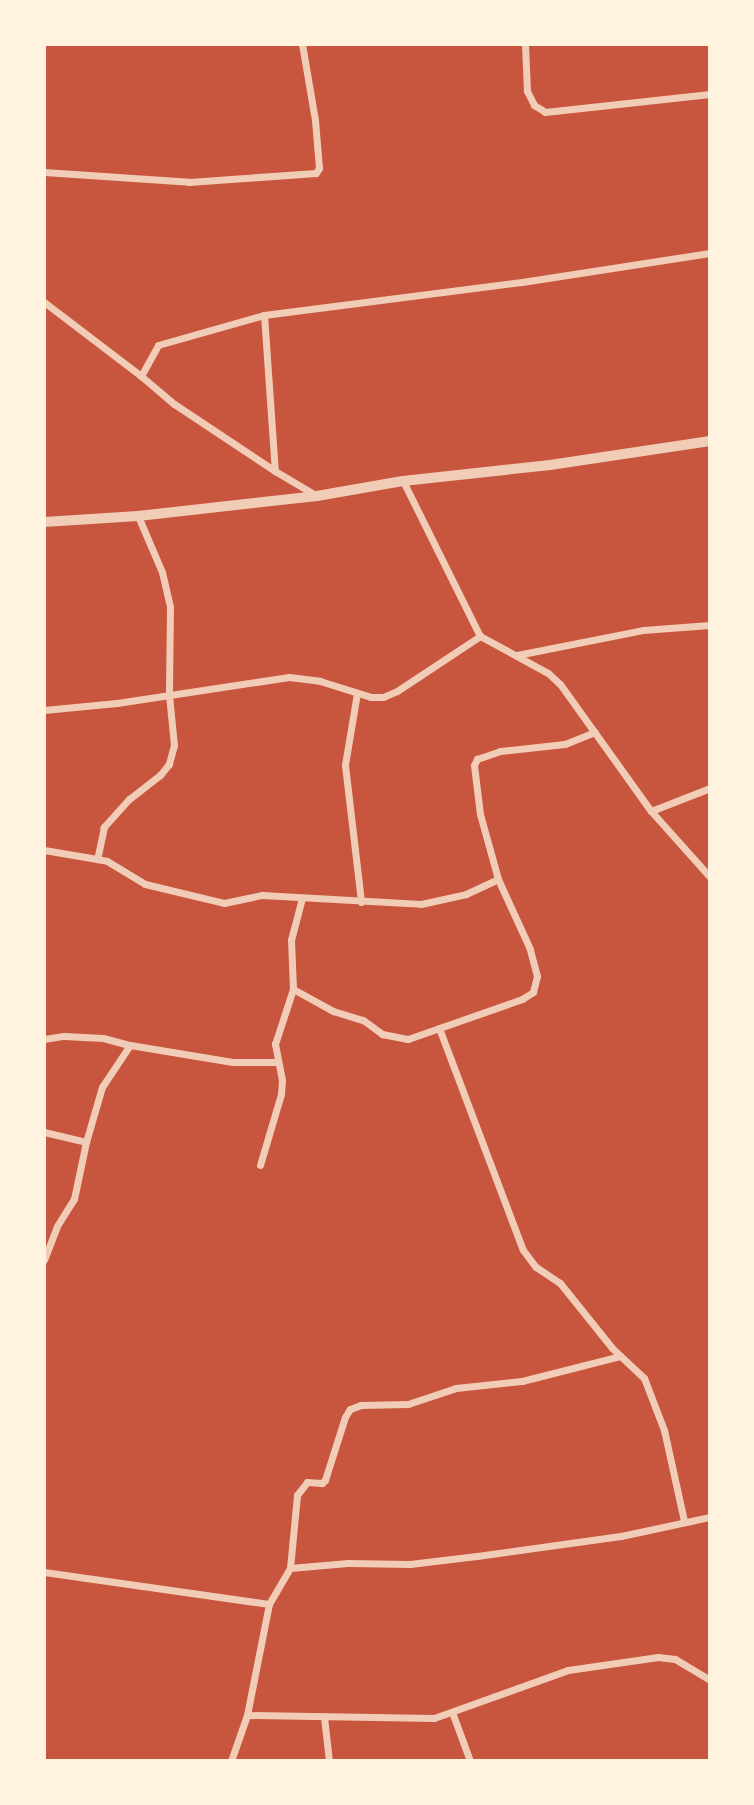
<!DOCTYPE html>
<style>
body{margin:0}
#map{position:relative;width:754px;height:1805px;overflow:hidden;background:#c8553d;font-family:"Space Grotesk",sans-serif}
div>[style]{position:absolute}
.minor>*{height:7px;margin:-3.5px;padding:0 3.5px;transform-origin:3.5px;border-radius:3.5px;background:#f1ccb7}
.tertiary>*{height:10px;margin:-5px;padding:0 5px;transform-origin:5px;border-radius:5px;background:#f1ccb7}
span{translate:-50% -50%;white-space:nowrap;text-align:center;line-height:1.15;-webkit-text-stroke:6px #fff3e0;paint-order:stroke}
.frame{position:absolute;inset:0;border:46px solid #fff3e0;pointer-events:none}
</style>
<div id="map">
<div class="minor">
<i style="left:525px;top:44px;width:47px;rotate:87.6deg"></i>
<i style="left:527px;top:91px;width:16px;rotate:63deg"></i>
<i style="left:534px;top:105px;width:13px;rotate:32deg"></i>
<i style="left:545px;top:112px;width:166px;rotate:-6.2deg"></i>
<i style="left:44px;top:172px;width:145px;rotate:3.9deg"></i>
<i style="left:189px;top:182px;width:127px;rotate:-4.1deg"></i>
<i style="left:316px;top:173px;width:6px;rotate:-59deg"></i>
<i style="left:319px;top:168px;width:48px;rotate:-94.8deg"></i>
<i style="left:315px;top:120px;width:77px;rotate:-99.7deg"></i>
<i style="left:44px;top:302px;width:122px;rotate:37.3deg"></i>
<i style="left:264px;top:315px;width:156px;rotate:86deg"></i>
<i style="left:275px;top:471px;width:49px;rotate:30.8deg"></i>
<i style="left:275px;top:471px;width:121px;rotate:-146.4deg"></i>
<i style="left:174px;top:404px;width:43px;rotate:-139.7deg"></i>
<i style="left:141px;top:376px;width:35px;rotate:-61deg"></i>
<i style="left:158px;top:345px;width:110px;rotate:-15.8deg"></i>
<i style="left:264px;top:315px;width:260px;rotate:-7.3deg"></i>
<i style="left:522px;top:282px;width:190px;rotate:-8.8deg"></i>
<i style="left:403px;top:481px;width:173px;rotate:63.6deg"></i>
<i style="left:480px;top:636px;width:77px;rotate:28.6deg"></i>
<i style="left:548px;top:673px;width:16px;rotate:43deg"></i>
<i style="left:560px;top:684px;width:156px;rotate:54.4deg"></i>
<i style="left:651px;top:811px;width:89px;rotate:48.2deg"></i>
<i style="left:138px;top:516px;width:61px;rotate:66.8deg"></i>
<i style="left:162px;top:572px;width:36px;rotate:77deg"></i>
<i style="left:170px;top:607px;width:88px;rotate:90.7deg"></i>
<i style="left:169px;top:695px;width:50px;rotate:84.3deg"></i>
<i style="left:174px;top:745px;width:20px;rotate:105deg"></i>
<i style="left:169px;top:764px;width:14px;rotate:129deg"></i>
<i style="left:160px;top:775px;width:39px;rotate:142deg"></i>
<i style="left:129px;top:799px;width:38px;rotate:132deg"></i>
<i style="left:104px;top:827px;width:33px;rotate:102deg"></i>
<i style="left:97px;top:859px;width:10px;rotate:11deg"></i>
<i style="left:107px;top:861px;width:44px;rotate:31.2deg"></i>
<i style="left:145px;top:884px;width:81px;rotate:13.5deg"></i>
<i style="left:224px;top:903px;width:39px;rotate:-12deg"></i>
<i style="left:262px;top:895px;width:159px;rotate:3.2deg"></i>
<i style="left:421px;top:904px;width:46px;rotate:-12.5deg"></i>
<i style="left:466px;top:894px;width:35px;rotate:-25deg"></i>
<i style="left:517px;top:655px;width:128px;rotate:-11.2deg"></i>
<i style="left:643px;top:630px;width:67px;rotate:-4.3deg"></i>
<i style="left:357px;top:693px;width:73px;rotate:99.5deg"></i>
<i style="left:345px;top:765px;width:138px;rotate:83.3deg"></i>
<i style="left:44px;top:710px;width:73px;rotate:-5.5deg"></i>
<i style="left:117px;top:703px;width:174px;rotate:-8.6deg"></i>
<i style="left:289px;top:677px;width:31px;rotate:7deg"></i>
<i style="left:320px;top:681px;width:53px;rotate:17.4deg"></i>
<i style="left:371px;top:697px;width:12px"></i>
<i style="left:383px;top:697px;width:15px;rotate:-23deg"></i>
<i style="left:397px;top:691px;width:100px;rotate:-33.5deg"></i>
<i style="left:651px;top:811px;width:63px;rotate:-21.3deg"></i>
<i style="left:44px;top:850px;width:54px;rotate:9.6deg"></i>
<i style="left:293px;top:989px;width:46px;rotate:28.8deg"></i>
<i style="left:333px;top:1011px;width:31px;rotate:17deg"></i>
<i style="left:363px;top:1020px;width:24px;rotate:36deg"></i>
<i style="left:382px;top:1034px;width:26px;rotate:11deg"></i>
<i style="left:408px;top:1039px;width:121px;rotate:-19.3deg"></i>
<i style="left:522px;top:999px;width:13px;rotate:-32deg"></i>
<i style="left:533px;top:992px;width:16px;rotate:-76deg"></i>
<i style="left:537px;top:976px;width:28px;rotate:-105deg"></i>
<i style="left:530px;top:949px;width:77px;rotate:-114.6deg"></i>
<i style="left:498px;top:879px;width:67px;rotate:-105.5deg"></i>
<i style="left:480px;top:814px;width:49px;rotate:-97deg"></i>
<i style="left:474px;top:765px;width:7px;rotate:-63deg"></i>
<i style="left:477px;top:759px;width:24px;rotate:-19deg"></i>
<i style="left:500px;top:751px;width:65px;rotate:-6.1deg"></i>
<i style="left:565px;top:744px;width:32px;rotate:-22deg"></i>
<i style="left:439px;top:1028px;width:237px;rotate:69.3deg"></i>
<i style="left:523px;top:1250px;width:21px;rotate:53deg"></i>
<i style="left:536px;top:1267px;width:29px;rotate:34deg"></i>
<i style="left:560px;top:1283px;width:83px;rotate:51.3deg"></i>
<i style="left:612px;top:1348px;width:44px;rotate:43.2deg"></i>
<i style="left:644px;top:1378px;width:56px;rotate:69deg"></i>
<i style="left:664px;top:1430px;width:93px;rotate:77.6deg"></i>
<i style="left:44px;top:1039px;width:20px;rotate:-9deg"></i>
<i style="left:64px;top:1036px;width:39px;rotate:3deg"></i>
<i style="left:103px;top:1038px;width:28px;rotate:15deg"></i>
<i style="left:44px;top:1132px;width:43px;rotate:13.4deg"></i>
<i style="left:260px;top:1165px;width:74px;rotate:-73.5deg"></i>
<i style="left:281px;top:1094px;width:14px;rotate:-86deg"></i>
<i style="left:282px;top:1080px;width:37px;rotate:-101deg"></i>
<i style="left:275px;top:1044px;width:58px;rotate:-71.9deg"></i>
<i style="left:293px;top:989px;width:49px;rotate:-92.3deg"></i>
<i style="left:291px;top:940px;width:43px;rotate:-75.3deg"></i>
<i style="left:44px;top:1260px;width:36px;rotate:-69deg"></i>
<i style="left:57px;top:1226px;width:32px;rotate:-58deg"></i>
<i style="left:74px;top:1199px;width:58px;rotate:-78.1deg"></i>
<i style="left:86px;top:1142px;width:57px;rotate:-73.8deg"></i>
<i style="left:102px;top:1087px;width:50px;rotate:-56.3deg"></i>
<i style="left:130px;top:1045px;width:104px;rotate:9.4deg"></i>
<i style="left:233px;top:1062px;width:43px"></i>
<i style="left:290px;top:1568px;width:58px;rotate:-4.9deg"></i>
<i style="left:348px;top:1563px;width:62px;rotate:0.9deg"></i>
<i style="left:410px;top:1564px;width:67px;rotate:-6.8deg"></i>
<i style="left:477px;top:1556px;width:145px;rotate:-7.9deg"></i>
<i style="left:621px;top:1536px;width:91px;rotate:-12.1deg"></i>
<i style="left:44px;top:1572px;width:227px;rotate:8.1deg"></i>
<i style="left:452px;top:1712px;width:52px;rotate:69.8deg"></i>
<i style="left:247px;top:1715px;width:187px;rotate:0.9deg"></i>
<i style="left:434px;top:1718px;width:142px;rotate:-19.7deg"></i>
<i style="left:568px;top:1670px;width:91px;rotate:-8.2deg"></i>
<i style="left:658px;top:1657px;width:17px;rotate:7deg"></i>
<i style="left:675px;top:1659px;width:41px;rotate:31deg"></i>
<i style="left:324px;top:1717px;width:44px;rotate:83.5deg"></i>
<i style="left:231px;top:1761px;width:49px;rotate:-70.8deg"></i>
<i style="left:247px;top:1715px;width:113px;rotate:-78.8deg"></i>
<i style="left:269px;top:1604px;width:42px;rotate:-59.7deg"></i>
<i style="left:290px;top:1568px;width:73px;rotate:-84.5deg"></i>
<i style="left:297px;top:1495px;width:16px;rotate:-52deg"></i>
<i style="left:307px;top:1482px;width:15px;rotate:4deg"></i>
<i style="left:322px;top:1483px;width:4px;rotate:-45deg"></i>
<i style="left:325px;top:1480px;width:66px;rotate:-72.4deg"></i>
<i style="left:345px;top:1417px;width:9px;rotate:-58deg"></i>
<i style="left:350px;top:1409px;width:12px;rotate:-20deg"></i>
<i style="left:361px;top:1405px;width:47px;rotate:-1.2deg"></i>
<i style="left:408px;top:1404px;width:51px;rotate:-18.4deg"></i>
<i style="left:456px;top:1388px;width:66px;rotate:-6.1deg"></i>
<i style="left:522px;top:1381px;width:101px;rotate:-14.3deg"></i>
</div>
<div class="tertiary">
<i style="left:44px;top:522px;width:94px;rotate:-3.7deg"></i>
<i style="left:138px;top:516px;width:180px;rotate:-6.4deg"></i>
<i style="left:317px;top:496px;width:87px;rotate:-9.9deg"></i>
<i style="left:403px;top:481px;width:148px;rotate:-6.2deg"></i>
<i style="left:550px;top:465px;width:162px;rotate:-8.5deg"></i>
</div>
<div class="frame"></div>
</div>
